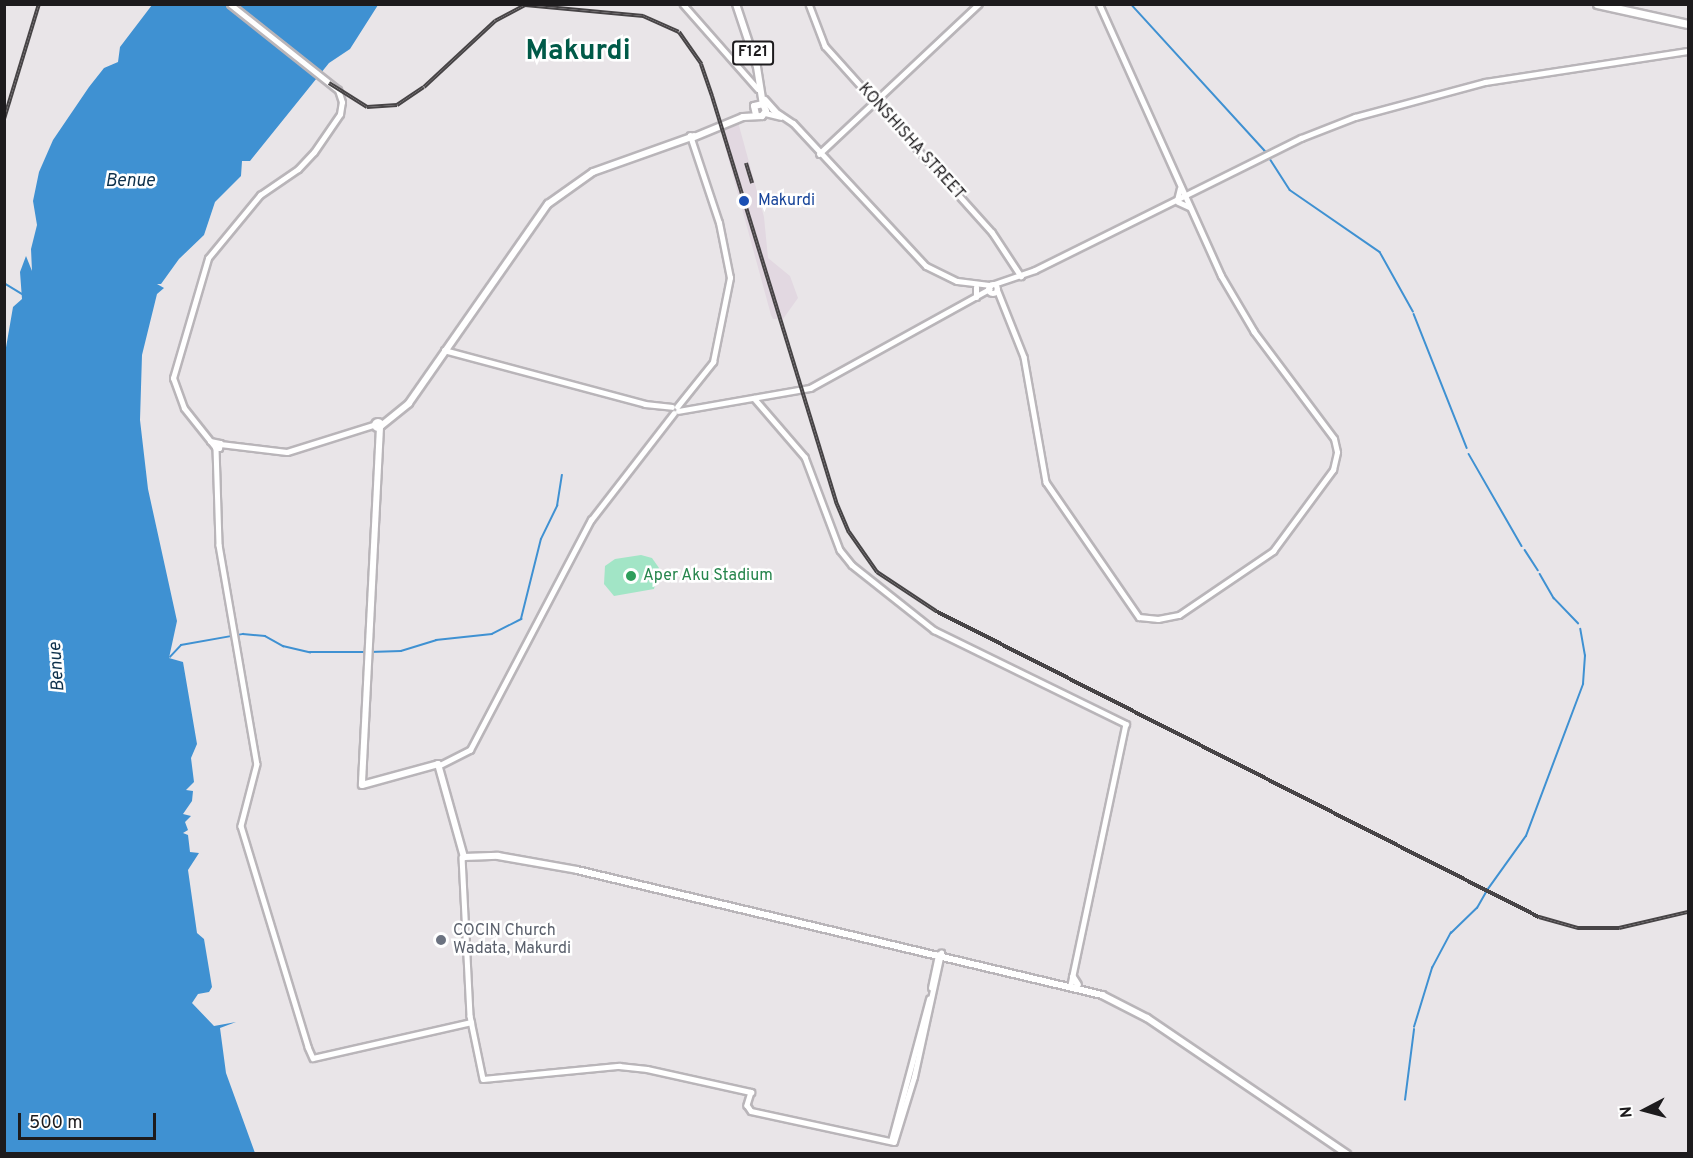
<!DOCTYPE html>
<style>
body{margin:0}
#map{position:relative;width:1693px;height:1158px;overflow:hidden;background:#e9e5e8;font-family:Overpass,sans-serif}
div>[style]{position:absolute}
.built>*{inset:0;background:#e2d8e1}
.green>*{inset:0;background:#a2e5c6}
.water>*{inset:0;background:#3f91d2}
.stream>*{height:1.5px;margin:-0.75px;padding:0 0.75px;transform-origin:0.75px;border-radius:0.75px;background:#3f91d2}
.roads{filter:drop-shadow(2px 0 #b9b5b9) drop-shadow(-2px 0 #b9b5b9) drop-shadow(0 2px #b9b5b9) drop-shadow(0 -2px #b9b5b9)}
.tertiary>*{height:4.5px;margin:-2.25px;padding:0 2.25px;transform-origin:2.25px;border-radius:2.25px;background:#fff}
.secondary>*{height:5px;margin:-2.5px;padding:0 2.5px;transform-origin:2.5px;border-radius:2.5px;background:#fff}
.secondary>.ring{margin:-2.5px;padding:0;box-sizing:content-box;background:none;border:5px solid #fff;border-radius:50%}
.primary>*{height:6px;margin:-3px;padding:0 3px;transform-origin:3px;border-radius:3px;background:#fff}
.primary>.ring{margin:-3px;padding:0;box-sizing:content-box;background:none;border:6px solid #fff;border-radius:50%}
.trunk>*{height:7px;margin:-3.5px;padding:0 3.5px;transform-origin:3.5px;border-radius:3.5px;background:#fff}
.rail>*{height:4px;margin-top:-2px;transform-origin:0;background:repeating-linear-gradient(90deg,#fff 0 4.5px,#474446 0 9px);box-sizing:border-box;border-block:2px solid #474446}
.dots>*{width:16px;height:16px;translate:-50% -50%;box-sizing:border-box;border:3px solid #fff;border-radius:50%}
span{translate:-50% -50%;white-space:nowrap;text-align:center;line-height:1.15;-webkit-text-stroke:5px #fff;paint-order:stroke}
.shield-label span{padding:2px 4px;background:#fff;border:2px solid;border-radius:4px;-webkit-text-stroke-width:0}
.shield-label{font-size:15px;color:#1d1b1d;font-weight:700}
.street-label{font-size:16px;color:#1d1b1d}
.transit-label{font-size:16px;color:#164399}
.left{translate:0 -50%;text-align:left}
.leisure-label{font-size:16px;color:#27864d}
.worship-label{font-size:16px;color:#5b616d}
.water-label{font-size:18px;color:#0e314c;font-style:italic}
.town-label{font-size:28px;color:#005a48;font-weight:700}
.frame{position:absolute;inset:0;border:6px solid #1d1b1d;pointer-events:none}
.north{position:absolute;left:1615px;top:1080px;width:60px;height:60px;-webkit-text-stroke:4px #fff;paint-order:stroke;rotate:264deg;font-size:16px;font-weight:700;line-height:24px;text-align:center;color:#1d1b1d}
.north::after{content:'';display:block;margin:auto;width:21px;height:27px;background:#1d1b1d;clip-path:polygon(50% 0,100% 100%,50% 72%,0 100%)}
.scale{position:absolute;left:18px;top:1113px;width:138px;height:27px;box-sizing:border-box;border:3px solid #1d1b1d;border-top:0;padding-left:8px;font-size:18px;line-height:21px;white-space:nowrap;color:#1d1b1d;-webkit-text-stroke:4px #fff;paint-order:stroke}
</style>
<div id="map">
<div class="built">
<i style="clip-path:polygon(738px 122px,764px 217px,768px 258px,790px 276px,798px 298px,783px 319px,773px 319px,771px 315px,720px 128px)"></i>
</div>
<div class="green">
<i style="clip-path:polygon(641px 555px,652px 558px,659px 568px,654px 589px,614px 596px,604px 584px,605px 566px,615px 559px)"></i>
</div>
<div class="water">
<i style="clip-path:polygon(152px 5px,378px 5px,350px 49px,329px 63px,250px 161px,242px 161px,241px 176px,215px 202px,204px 235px,179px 259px,161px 284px,157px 284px,164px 288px,157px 294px,142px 355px,140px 420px,148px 489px,177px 621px,169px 658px,183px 662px,197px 744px,191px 758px,194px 782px,186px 790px,193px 791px,192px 801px,183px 814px,191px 816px,185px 822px,188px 830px,183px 833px,188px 835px,190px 852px,199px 853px,188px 870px,197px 933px,204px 939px,212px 987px,209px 992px,198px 994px,192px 1003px,214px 1026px,236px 1022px,220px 1028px,226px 1073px,255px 1153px,5px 1154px,4px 359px,13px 307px,22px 299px,20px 272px,26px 256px,32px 271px,31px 249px,37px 225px,33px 201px,39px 172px,53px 140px,89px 87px,104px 68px,118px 62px,120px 47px)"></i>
</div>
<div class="stream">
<i style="left:1131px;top:4px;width:199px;rotate:47.6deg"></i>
<i style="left:1265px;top:151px;width:46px;rotate:57.3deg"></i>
<i style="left:1290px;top:190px;width:109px;rotate:34.6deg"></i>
<i style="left:1380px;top:252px;width:68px;rotate:60.8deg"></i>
<i style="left:4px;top:283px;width:23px;rotate:31deg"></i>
<i style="left:1414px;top:314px;width:144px;rotate:68.4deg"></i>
<i style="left:1469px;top:454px;width:106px;rotate:60.1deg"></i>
<i style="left:1525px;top:550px;width:24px;rotate:57deg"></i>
<i style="left:1540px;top:574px;width:28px;rotate:60deg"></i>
<i style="left:1554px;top:598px;width:35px;rotate:46deg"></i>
<i style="left:370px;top:652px;width:31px;rotate:-2deg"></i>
<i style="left:401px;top:651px;width:37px;rotate:-17deg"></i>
<i style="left:436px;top:640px;width:56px;rotate:-6.1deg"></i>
<i style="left:492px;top:634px;width:33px;rotate:-27deg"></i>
<i style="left:521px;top:619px;width:82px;rotate:-76deg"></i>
<i style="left:541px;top:539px;width:37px;rotate:-64deg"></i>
<i style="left:557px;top:506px;width:31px;rotate:-81deg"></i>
<i style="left:170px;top:657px;width:16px;rotate:-47deg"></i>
<i style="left:181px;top:645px;width:63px;rotate:-10.1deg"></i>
<i style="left:243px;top:634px;width:22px;rotate:5deg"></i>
<i style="left:265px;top:636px;width:21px;rotate:29deg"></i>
<i style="left:283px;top:646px;width:28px;rotate:13deg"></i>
<i style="left:310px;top:652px;width:55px"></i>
<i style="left:1488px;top:889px;width:65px;rotate:-54.4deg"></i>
<i style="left:1526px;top:836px;width:162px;rotate:-69.4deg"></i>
<i style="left:1583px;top:684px;width:28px;rotate:-86deg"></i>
<i style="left:1585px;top:656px;width:27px;rotate:-100deg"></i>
<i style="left:1414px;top:1027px;width:62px;rotate:-73deg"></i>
<i style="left:1432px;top:968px;width:40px;rotate:-62deg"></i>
<i style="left:1451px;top:933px;width:36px;rotate:-44deg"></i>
<i style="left:1477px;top:908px;width:20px;rotate:-60deg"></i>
<i style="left:1405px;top:1100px;width:71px;rotate:-82.7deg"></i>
</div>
<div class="roads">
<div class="tertiary">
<i style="left:683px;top:4px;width:113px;rotate:48.6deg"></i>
<i style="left:809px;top:4px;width:45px;rotate:69.1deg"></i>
<i style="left:825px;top:46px;width:250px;rotate:48.1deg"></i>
<i style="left:992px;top:232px;width:53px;rotate:56.6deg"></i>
<i style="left:819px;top:154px;width:219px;rotate:-43.2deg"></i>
<i style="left:997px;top:289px;width:73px;rotate:68.3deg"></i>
<i style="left:1024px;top:357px;width:127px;rotate:80deg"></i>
<i style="left:1046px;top:482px;width:164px;rotate:55.4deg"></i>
<i style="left:1139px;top:617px;width:19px;rotate:6deg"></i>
<i style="left:1158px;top:619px;width:21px;rotate:-11deg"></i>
<i style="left:1179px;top:615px;width:114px;rotate:-34.2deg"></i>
<i style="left:1273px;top:551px;width:101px;rotate:-53.5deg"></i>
<i style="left:1333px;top:470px;width:18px;rotate:-77deg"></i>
<i style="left:1337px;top:452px;width:13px;rotate:-103deg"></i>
<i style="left:1334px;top:439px;width:134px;rotate:-126.8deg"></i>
<i style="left:1254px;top:332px;width:65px;rotate:-120.5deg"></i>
<i style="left:1221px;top:276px;width:298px;rotate:-114.2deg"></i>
<i style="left:444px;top:350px;width:208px;rotate:15deg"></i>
<i style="left:645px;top:404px;width:27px;rotate:6deg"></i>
<i style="left:754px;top:398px;width:78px;rotate:49.2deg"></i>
<i style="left:805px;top:457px;width:99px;rotate:69.4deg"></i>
<i style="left:840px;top:550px;width:19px;rotate:51deg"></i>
<i style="left:852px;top:565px;width:105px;rotate:38.4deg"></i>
<i style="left:934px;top:630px;width:214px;rotate:26.1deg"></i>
<i style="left:1126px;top:724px;width:268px;rotate:101.9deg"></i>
<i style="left:677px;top:407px;width:58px;rotate:-51.3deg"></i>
<i style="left:713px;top:362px;width:86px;rotate:-78.6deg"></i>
<i style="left:730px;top:278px;width:56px;rotate:-101.3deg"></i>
<i style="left:719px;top:223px;width:92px;rotate:-108.4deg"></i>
<i style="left:678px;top:411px;width:134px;rotate:-9.9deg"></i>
<i style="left:810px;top:388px;width:205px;rotate:-28.9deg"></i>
<i style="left:216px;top:448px;width:97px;rotate:88.2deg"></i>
<i style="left:219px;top:545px;width:222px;rotate:80.2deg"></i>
<i style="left:257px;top:764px;width:64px;rotate:104.5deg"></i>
<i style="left:241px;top:826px;width:231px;rotate:73.1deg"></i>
<i style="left:308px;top:1047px;width:12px;rotate:66deg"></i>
<i style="left:313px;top:1058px;width:162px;rotate:-12.8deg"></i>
<i style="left:438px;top:766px;width:36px;rotate:-27deg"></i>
<i style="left:470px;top:750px;width:260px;rotate:-62.3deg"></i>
<i style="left:591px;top:520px;width:135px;rotate:-52.2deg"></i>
<i style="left:462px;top:857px;width:159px;rotate:87.1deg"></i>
<i style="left:470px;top:1016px;width:64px;rotate:78.3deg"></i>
<i style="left:483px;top:1079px;width:137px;rotate:-5.5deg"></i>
<i style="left:619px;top:1066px;width:28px;rotate:6deg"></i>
<i style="left:647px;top:1069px;width:107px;rotate:12.5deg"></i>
<i style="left:751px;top:1092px;width:14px;rotate:107deg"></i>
<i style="left:747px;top:1105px;width:7px;rotate:56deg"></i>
<i style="left:751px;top:1111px;width:146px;rotate:12.2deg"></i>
<i style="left:894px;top:1142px;width:68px;rotate:-72.9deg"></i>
<i style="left:914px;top:1077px;width:127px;rotate:-77.7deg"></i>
<i style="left:931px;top:988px;width:34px;rotate:-78deg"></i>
<i style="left:891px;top:1141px;width:147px;rotate:-75deg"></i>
</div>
<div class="secondary">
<i style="left:772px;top:109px;width:25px;rotate:34deg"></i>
<i style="left:793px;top:123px;width:195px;rotate:47.1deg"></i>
<i style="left:926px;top:266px;width:34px;rotate:26deg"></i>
<i style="left:957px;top:281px;width:34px;rotate:7deg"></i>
<i style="left:765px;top:113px;width:16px;rotate:14deg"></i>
<i style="left:1177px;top:200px;width:12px;rotate:-76deg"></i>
<i style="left:1178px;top:202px;width:12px;rotate:24deg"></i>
<i style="left:994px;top:284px;width:43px;rotate:-18.9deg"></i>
<i style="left:1035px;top:270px;width:297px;rotate:-26.4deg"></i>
<i style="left:1301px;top:138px;width:58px;rotate:-21.3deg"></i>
<i style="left:1355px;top:117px;width:135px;rotate:-15.1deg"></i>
<i style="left:1485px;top:82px;width:205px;rotate:-8.7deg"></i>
<i class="ring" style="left:988.5px;top:284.5px;width:4px;height:4px"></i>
<i style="left:976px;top:287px;width:10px;rotate:90deg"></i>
<i style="left:210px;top:441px;width:10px;rotate:11deg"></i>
<i style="left:220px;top:443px;width:5px;rotate:101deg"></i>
<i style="left:219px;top:448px;width:4px;rotate:-166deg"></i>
<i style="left:215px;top:447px;width:4px;rotate:-63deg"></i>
<i style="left:220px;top:444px;width:67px;rotate:6.8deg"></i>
<i style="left:287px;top:452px;width:93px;rotate:-17.5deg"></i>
<i style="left:215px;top:447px;width:50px;rotate:-128.5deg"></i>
<i style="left:184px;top:408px;width:32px;rotate:-110deg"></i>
<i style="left:173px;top:378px;width:125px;rotate:-73.7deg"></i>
<i style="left:208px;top:258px;width:82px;rotate:-50.5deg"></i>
<i style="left:260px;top:195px;width:46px;rotate:-34.4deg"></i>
<i style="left:298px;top:169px;width:23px;rotate:-47deg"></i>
<i style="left:314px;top:152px;width:46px;rotate:-55.6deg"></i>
<i style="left:340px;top:114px;width:12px;rotate:-81deg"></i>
<i style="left:342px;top:102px;width:13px;rotate:-108deg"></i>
<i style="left:338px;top:90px;width:138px;rotate:-141.5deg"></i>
</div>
<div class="primary">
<i style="left:736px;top:4px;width:66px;rotate:71.6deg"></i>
<i style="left:757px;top:67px;width:37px;rotate:81deg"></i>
<i style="left:765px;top:100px;width:15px;rotate:48deg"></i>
<i style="left:692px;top:138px;width:55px;rotate:-22.4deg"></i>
<i style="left:743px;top:117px;width:19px;rotate:-3deg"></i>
<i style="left:762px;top:116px;width:6px;rotate:-51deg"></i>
<i style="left:766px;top:111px;width:8px;rotate:-113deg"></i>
<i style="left:763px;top:104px;width:9px;rotate:167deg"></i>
<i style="left:754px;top:106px;width:9px;rotate:77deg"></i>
<i class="ring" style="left:375px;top:422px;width:0;height:0"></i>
<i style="left:381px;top:426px;width:36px;rotate:-39deg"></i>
<i style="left:409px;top:403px;width:243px;rotate:-55.1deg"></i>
<i style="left:548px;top:204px;width:55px;rotate:-35.4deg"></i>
<i style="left:593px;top:172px;width:107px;rotate:-19.6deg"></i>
<i style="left:380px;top:427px;width:358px;rotate:92.9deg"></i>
<i style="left:362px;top:785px;width:79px;rotate:-15.4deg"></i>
<i style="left:438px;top:764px;width:97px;rotate:74.4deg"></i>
<i style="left:464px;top:857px;width:34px;rotate:-2deg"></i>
<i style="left:498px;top:856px;width:80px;rotate:10deg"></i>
<i style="left:577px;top:870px;width:540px;rotate:13.39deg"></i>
<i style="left:1102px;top:995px;width:51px;rotate:27.1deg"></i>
<i style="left:1147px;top:1018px;width:242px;rotate:34.2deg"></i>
<i style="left:1073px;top:977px;width:9px;rotate:58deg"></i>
</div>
<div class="trunk">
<i style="left:1597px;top:4px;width:93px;rotate:12.4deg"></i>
</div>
</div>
<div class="rail">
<i style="left:329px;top:83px;width:45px;rotate:32.3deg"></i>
<i style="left:367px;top:107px;width:30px;rotate:-4deg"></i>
<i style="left:397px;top:105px;width:32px;rotate:-34deg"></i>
<i style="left:424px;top:87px;width:97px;rotate:-42.9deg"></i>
<i style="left:495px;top:21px;width:34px;rotate:-28deg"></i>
<i style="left:525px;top:5px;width:119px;rotate:5.3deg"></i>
<i style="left:643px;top:16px;width:39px;rotate:24deg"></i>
<i style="left:679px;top:32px;width:39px;rotate:55deg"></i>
<i style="left:701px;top:64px;width:34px;rotate:71deg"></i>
<i style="left:712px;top:96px;width:425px;rotate:73deg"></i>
<i style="left:836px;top:502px;width:33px;rotate:67deg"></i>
<i style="left:849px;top:532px;width:49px;rotate:55deg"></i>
<i style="left:877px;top:572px;width:71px;rotate:33.5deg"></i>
<i style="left:936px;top:611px;width:676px;rotate:26.91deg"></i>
<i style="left:1539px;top:917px;width:41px;rotate:15.8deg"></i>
<i style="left:1578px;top:928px;width:41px"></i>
<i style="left:1619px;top:928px;width:71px;rotate:-13.1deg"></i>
<i style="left:4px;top:119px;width:120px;rotate:-73.1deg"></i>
<i style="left:746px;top:163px;width:21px;rotate:73deg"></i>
</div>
<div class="dots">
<i style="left:744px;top:201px;background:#1a4fb4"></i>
<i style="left:631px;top:576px;background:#2e9e5b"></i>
<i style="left:441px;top:940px;background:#6b7280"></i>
</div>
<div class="shield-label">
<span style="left:753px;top:53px">F121</span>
</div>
<div class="street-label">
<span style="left:911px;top:142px;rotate:48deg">KONSHISHA STREET</span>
</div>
<div class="transit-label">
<span class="left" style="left:758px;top:201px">Makurdi</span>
</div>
<div class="leisure-label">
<span class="left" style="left:643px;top:576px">Aper Aku Stadium</span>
</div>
<div class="worship-label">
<span class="left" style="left:453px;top:940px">COCIN Church<br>Wadata, Makurdi</span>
</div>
<div class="water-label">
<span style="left:130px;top:182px">Benue</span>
<span style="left:58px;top:667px;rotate:-94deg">Benue</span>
</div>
<div class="town-label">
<span style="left:578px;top:52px">Makurdi</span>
</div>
<div class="frame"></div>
<div class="north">N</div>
<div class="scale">500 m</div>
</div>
